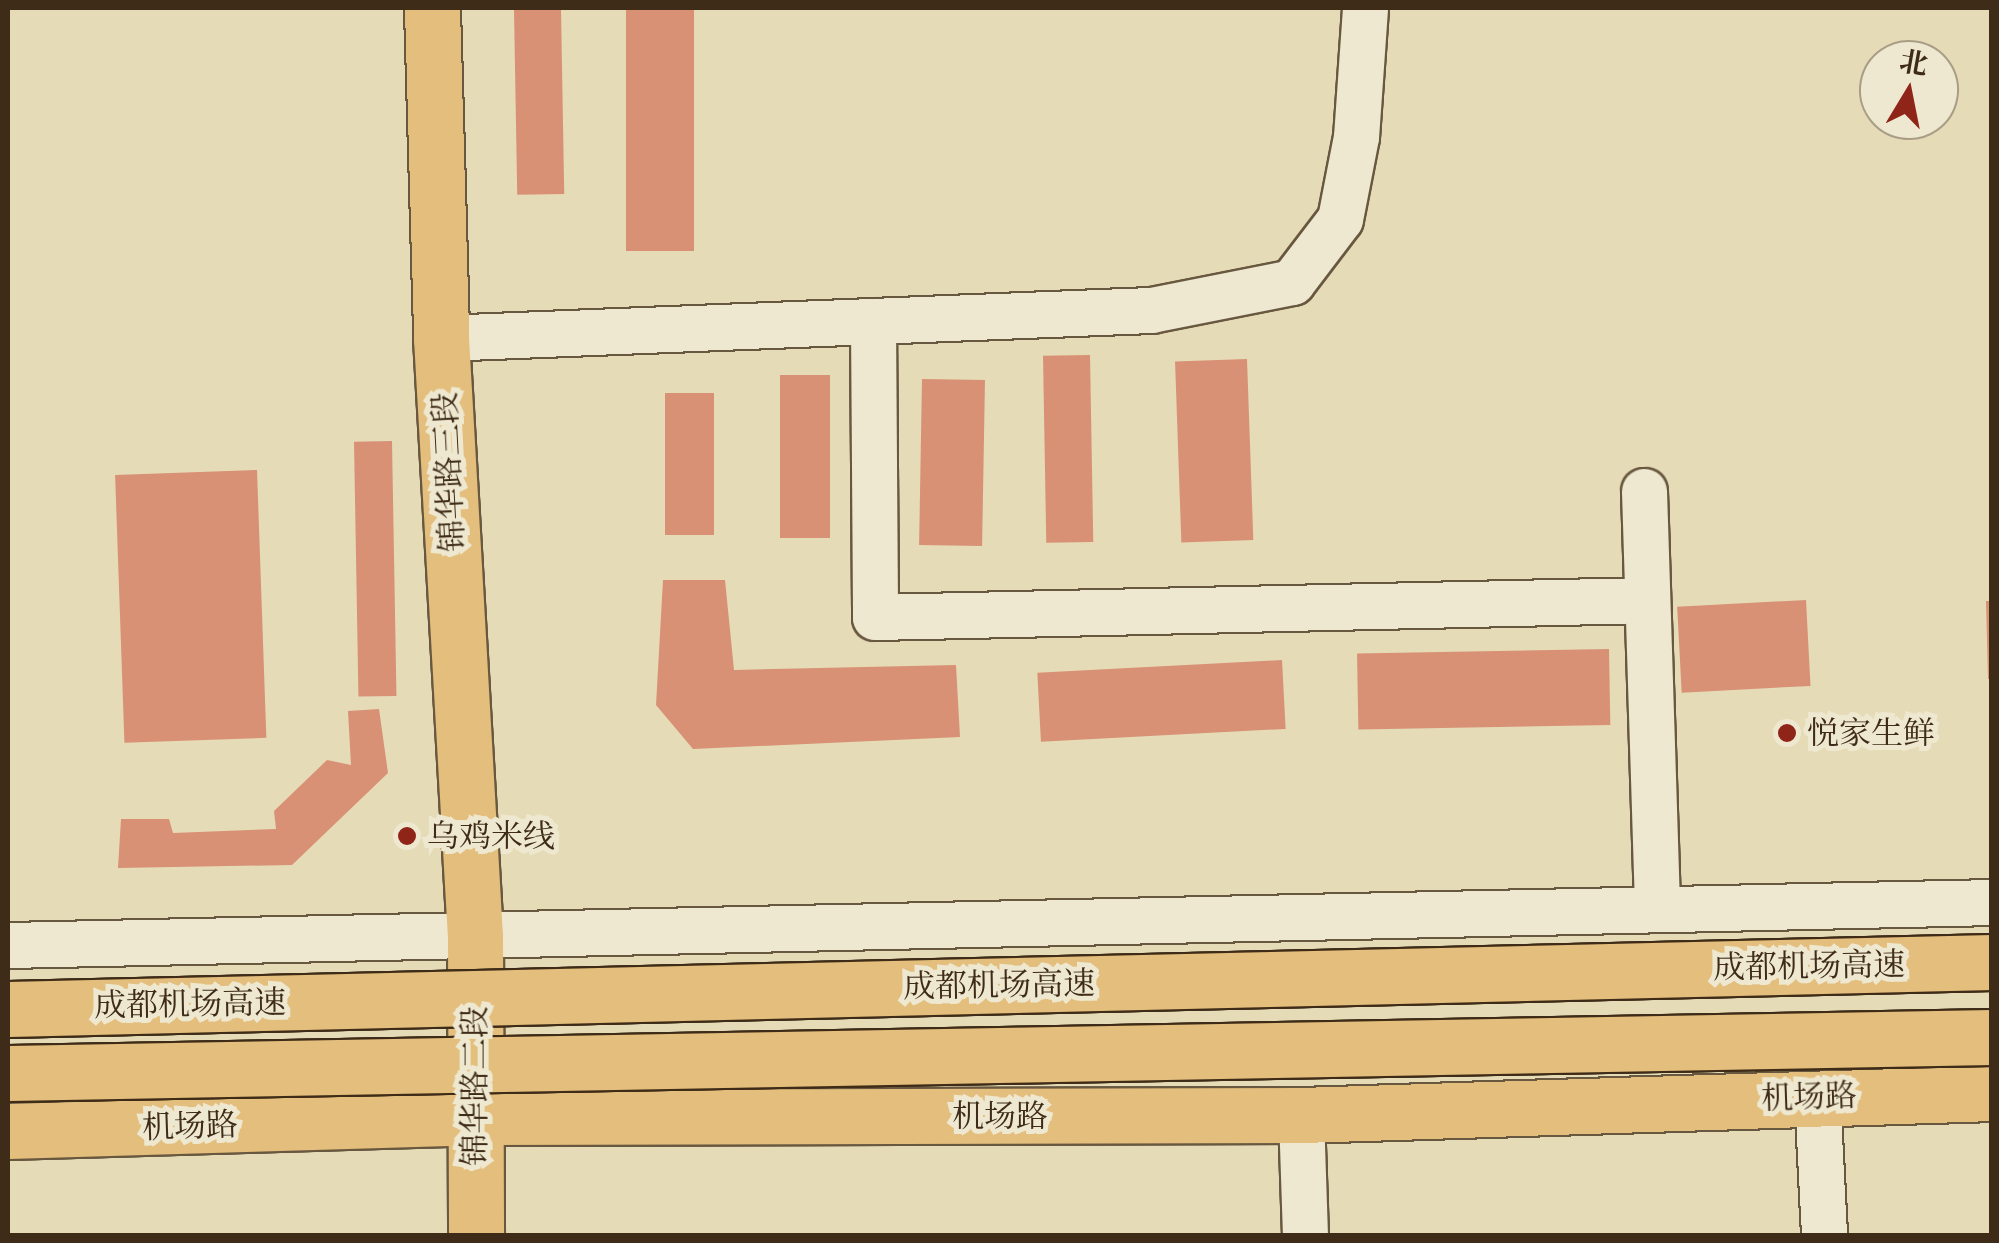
<!DOCTYPE html>
<meta charset="utf-8">
<style>
body{margin:0}
#map{position:relative;width:1999px;height:1243px;overflow:hidden;background:#e6dbb7;font-family:"EB Garamond","Noto Serif SC",serif}
div>[style]{position:absolute}
.building>*{inset:0;background:#d89175;transform-origin:0 0}
.roads{filter:drop-shadow(2px 0 #695840) drop-shadow(-2px 0 #695840) drop-shadow(0 2px #695840) drop-shadow(0 -2px #695840)}
.minor>*{height:45px;margin:-22.5px;padding:0 22.5px;transform-origin:22.5px;border-radius:22.5px;background:#efe8d0}
.major>*{height:55px;margin:-27.5px;padding:0 27.5px;transform-origin:27.5px;border-radius:27.5px;background:#e3be7c}
.bridges{filter:drop-shadow(2px 0 #3f2c18) drop-shadow(-2px 0 #3f2c18) drop-shadow(0 2px #3f2c18) drop-shadow(0 -2px #3f2c18)}
.highway-bridge>*{height:55px;margin:-27.5px;padding:0 27.5px;transform-origin:27.5px;border-radius:27.5px;background:#e3be7c}
.dots>*{width:28px;height:28px;translate:-50% -50%;box-sizing:border-box;border:5px solid #efe8d0;border-radius:50%}
span{translate:-50% -50%;white-space:nowrap;text-align:center;line-height:1.15;-webkit-text-stroke:10px #efe8d0;paint-order:stroke}
.street-label{font-size:32px;color:#3f2c18}
.poi-label{font-size:32px;color:#3f2c18}
.left{translate:0 -50%;text-align:left}
.frame{position:absolute;inset:0;border:10px solid #3f2c18;pointer-events:none}
.north{position:absolute;left:1859px;top:40px;width:100px;height:100px;box-sizing:border-box;background:#efe8d0;border:2px solid #a99d86;border-radius:50%;rotate:10deg;font-size:28px;font-weight:700;line-height:40px;text-align:center;color:#3f2c18}
.north::after{content:'';display:block;margin:auto;width:35px;height:45px;background:#8f2418;clip-path:polygon(50% 0,100% 100%,50% 72%,0 100%)}
</style>
<div id="map">
<div class="building">
<i style="left:626px;top:8px;width:68px;height:243px"></i>
<i style="left:561px;top:9px;width:185px;height:47px;rotate:89deg"></i>
<i style="left:1090px;top:355px;width:187px;height:47px;rotate:89deg"></i>
<i style="left:1247px;top:359px;width:181px;height:72px;rotate:88deg"></i>
<i style="left:830px;top:375px;width:163px;height:50px;rotate:90deg"></i>
<i style="left:922px;top:379px;width:63px;height:166px;rotate:1deg"></i>
<i style="left:665px;top:393px;width:49px;height:142px"></i>
<i style="left:392px;top:441px;width:255px;height:38px;rotate:89deg"></i>
<i style="left:257px;top:470px;width:268px;height:142px;rotate:88deg"></i>
<i style="clip-path:polygon(663px 580px,725px 580px,734px 670px,956px 665px,960px 737px,693px 749px,656px 705px)"></i>
<i style="left:1806px;top:600px;width:86px;height:129px;rotate:87deg"></i>
<i style="clip-path:polygon(1986px 601px,1992px 601px,1992px 679px,1988px 679px)"></i>
<i style="left:1609px;top:649px;width:76px;height:252px;rotate:89deg"></i>
<i style="left:1282px;top:660px;width:69px;height:245px;rotate:87deg"></i>
<i style="clip-path:polygon(379px 709px,388px 773px,292px 865px,118px 868px,121px 819px,169px 819px,173px 833px,276px 829px,274px 811px,327px 760px,351px 765px,348px 711px)"></i>
</div>
<div class="roads">
<div class="minor">
<i style="left:873px;top:321px;width:296px;rotate:89.6deg"></i>
<i style="left:875px;top:617px;width:772px;rotate:-1.26deg"></i>
<i style="left:441px;top:338px;width:711px;rotate:-2.26deg"></i>
<i style="left:1151px;top:310px;width:144px;rotate:-11.2deg"></i>
<i style="left:1292px;top:282px;width:79px;rotate:-52.7deg"></i>
<i style="left:1340px;top:219px;width:84px;rotate:-79deg"></i>
<i style="left:1356px;top:137px;width:129px;rotate:-86deg"></i>
<i style="left:1644px;top:491px;width:414px;rotate:88.2deg"></i>
<i style="left:8px;top:945px;width:1984px;rotate:-1.24deg"></i>
<i style="left:1817px;top:1096px;width:140px;rotate:87.1deg"></i>
<i style="left:1301px;top:1115px;width:121px;rotate:88.1deg"></i>
</div>
<div class="major">
<i style="left:432px;top:8px;width:330px;rotate:88.4deg"></i>
<i style="left:441px;top:338px;width:599px;rotate:86.75deg"></i>
<i style="left:475px;top:936px;width:300px;rotate:89.8deg"></i>
<i style="left:8px;top:1131px;width:466px;rotate:-1.7deg"></i>
<i style="left:474px;top:1117px;width:827px;rotate:-0.14deg"></i>
<i style="left:1301px;top:1115px;width:691px;rotate:-1.82deg"></i>
</div>
</div>
<div class="bridges">
<div class="highway-bridge">
<i style="left:8px;top:1009px;width:1985px;rotate:-1.36deg"></i>
<i style="left:8px;top:1073px;width:1984px;rotate:-1.04deg"></i>
</div>
</div>
<div class="dots">
<i style="left:1787px;top:733px;background:#8f2418"></i>
<i style="left:407px;top:836px;background:#8f2418"></i>
</div>
<div class="street-label">
<span style="left:449px;top:472px;rotate:-93deg">锦华路三段</span>
<span style="left:1809px;top:966px;rotate:-1deg">成都机场高速</span>
<span style="left:999px;top:985px;rotate:-1deg">成都机场高速</span>
<span style="left:190px;top:1004px;rotate:-1deg">成都机场高速</span>
<span style="left:475px;top:1086px;rotate:-90deg">锦华路二段</span>
<span style="left:1809px;top:1097px;rotate:-2deg">机场路</span>
<span style="left:1000px;top:1116px">机场路</span>
<span style="left:190px;top:1126px;rotate:-2deg">机场路</span>
</div>
<div class="poi-label">
<span class="left" style="left:1807px;top:733px">悦家生鲜</span>
<span class="left" style="left:427px;top:836px">乌鸡米线</span>
</div>
<div class="frame"></div>
<div class="north">北</div>
</div>
